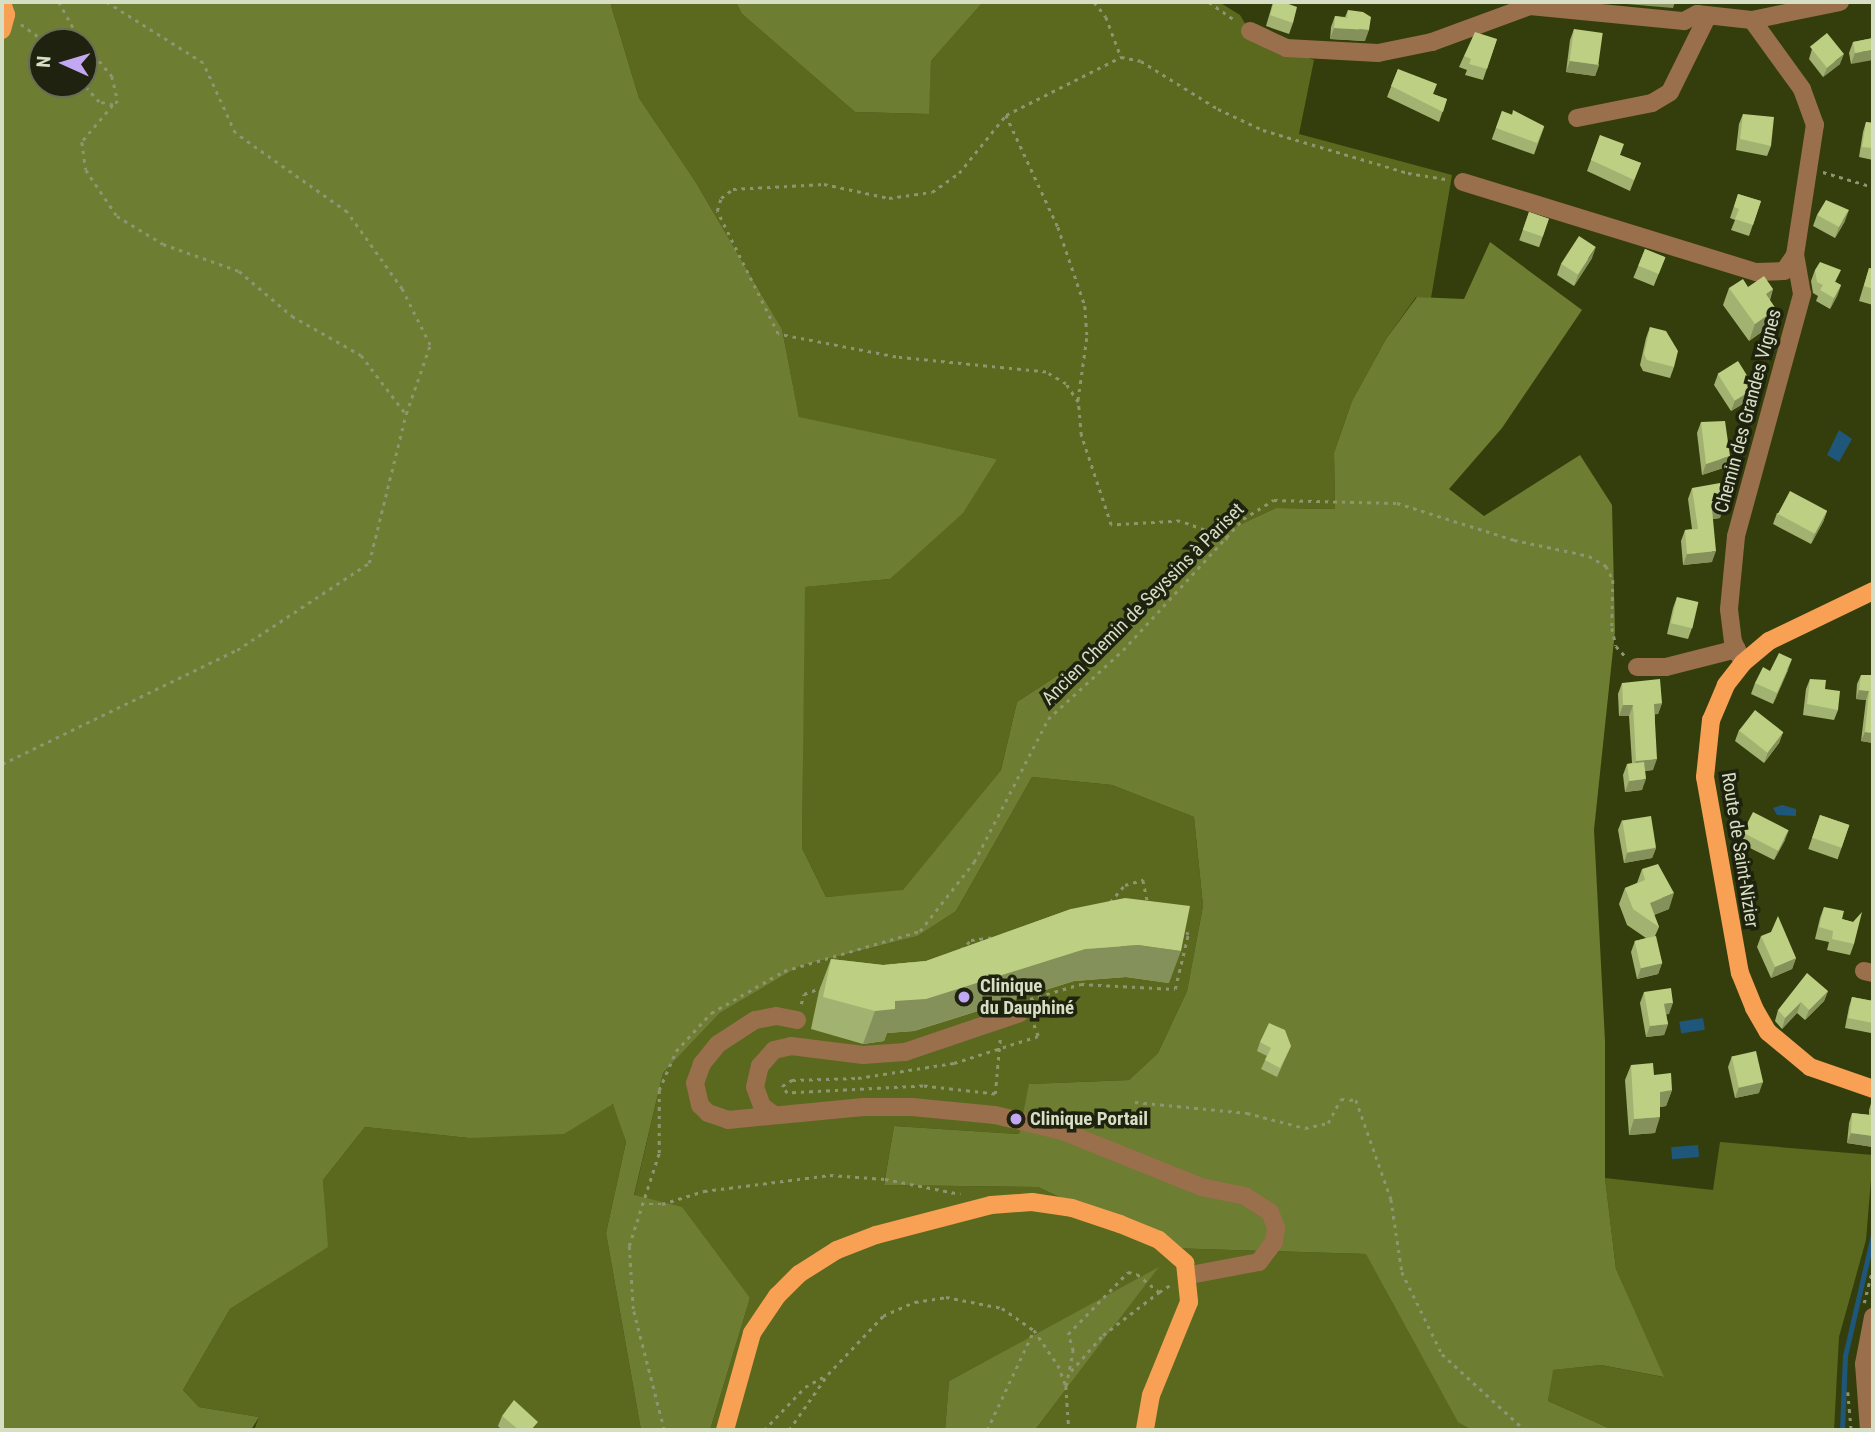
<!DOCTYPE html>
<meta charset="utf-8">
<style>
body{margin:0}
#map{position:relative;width:1875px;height:1432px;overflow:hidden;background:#343e0c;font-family:"Roboto Condensed",sans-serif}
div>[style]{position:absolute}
.green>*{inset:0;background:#5a691e}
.forest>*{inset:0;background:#6d7d31}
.water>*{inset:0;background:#1f577a;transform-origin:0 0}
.stream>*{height:5px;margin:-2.5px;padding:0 2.5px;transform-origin:2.5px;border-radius:2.5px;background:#1f577a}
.path>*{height:2.5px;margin-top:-1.25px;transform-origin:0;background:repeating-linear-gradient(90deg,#8d9571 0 3.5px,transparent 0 8.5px)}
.minor>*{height:18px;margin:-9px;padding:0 9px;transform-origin:9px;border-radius:9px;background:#996f4c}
.major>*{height:18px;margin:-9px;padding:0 9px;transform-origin:9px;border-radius:9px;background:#f8a155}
.wall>*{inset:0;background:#a2b270;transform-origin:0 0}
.shaded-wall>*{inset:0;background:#84915b}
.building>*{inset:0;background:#bccf82;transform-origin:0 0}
.dots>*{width:19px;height:19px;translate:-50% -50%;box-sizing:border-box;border:4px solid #1e220e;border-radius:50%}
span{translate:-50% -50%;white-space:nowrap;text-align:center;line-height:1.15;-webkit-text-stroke:7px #1e220e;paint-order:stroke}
.street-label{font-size:19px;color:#d6dec4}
.poi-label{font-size:19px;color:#d6dec4;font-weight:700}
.left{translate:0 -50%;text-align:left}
.frame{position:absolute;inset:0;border:4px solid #d6dec4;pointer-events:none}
.north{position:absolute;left:28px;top:28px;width:70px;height:70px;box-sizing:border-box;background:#1e220e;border:2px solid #686d57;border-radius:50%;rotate:274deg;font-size:19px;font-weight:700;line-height:28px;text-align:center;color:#d6dec4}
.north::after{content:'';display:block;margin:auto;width:24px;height:32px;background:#c2a8f3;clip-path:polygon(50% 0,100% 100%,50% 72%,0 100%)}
</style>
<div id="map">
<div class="green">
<i style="clip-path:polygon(610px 2px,736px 2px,742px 14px,855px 112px,928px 114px,931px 61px,983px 2px,1219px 2px,1240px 15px,1255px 40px,1314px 60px,1299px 134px,1452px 175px,1431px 298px,1416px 297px,1386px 339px,1352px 401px,1334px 453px,1335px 509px,1276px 508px,1220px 534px,1115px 638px,1017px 702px,1001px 770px,903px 891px,826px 897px,802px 848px,804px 587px,890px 579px,997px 459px,799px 418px,782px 329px,695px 181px,639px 98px)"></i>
<i style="clip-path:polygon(1032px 777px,1112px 785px,1194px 817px,1203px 906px,1187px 991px,1158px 1053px,1129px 1080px,1030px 1084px,1019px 1134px,894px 1126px,884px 1185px,1038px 1187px,1168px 1248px,1367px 1254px,1458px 1421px,1472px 1430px,1035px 1430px,1157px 1269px,949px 1381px,945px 1430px,710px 1430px,750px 1298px,634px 1196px,663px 1073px,720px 1013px,800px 966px,918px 936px,956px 911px)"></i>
<i style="clip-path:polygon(614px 1104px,626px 1142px,606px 1233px,641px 1430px,254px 1430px,259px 1417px,199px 1407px,183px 1390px,230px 1309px,327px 1247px,323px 1180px,365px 1127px,469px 1138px)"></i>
<i style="clip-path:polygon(1720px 1142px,1873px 1155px,1866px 1240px,1839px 1337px,1834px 1430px,1613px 1430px,1548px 1401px,1552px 1370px,1601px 1365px,1663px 1377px,1616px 1269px,1605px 1178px,1713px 1190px)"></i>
</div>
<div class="forest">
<i style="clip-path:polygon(evenodd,2px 2px,610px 2px,639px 98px,695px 181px,782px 329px,799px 417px,997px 459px,963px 513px,890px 579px,805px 587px,802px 848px,826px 897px,903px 890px,1001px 770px,1017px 702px,1115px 638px,1220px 534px,1276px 508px,1335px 509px,1334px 453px,1352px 401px,1386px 339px,1417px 297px,1464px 299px,1490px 242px,1582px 310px,1502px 428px,1449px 489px,1484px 516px,1580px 455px,1612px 505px,1615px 631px,1594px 830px,1605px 1041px,1605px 1178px,1616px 1269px,1664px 1377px,1601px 1365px,1553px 1370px,1548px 1401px,1613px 1430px,1472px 1430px,1458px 1422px,1366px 1254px,1168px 1248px,1038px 1187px,884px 1185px,894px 1126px,1019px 1134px,1029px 1084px,1129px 1080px,1158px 1053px,1187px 991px,1203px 906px,1194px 817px,1112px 785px,1032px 777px,956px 911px,918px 936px,800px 966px,720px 1013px,663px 1073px,634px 1195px,682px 1207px,750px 1298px,710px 1430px,641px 1430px,606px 1233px,626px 1142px,613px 1104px,564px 1134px,469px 1138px,365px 1127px,323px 1180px,328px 1247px,230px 1309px,183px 1390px,199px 1407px,259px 1417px,251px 1430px,2px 1430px,2px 2px,42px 42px,84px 42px,84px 84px,42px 84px,42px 42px)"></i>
<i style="clip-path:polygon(736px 2px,983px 2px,931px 61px,929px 114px,855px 112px,742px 14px)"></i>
<i style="clip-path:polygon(1159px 1267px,1035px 1430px,945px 1430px,949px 1381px)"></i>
</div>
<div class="water">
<i style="clip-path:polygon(1839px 430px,1852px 439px,1839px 462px,1827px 455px)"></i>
<i style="clip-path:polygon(1782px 805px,1796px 809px,1796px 816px,1777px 815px,1773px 808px)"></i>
<i style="left:1703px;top:1018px;width:12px;height:24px;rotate:81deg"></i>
<i style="left:1698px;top:1145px;width:12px;height:27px;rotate:85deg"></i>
</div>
<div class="stream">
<i style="left:1842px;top:1430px;width:74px;rotate:-87.7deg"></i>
<i style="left:1845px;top:1356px;width:124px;rotate:-77deg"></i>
</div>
<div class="path">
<i style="left:59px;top:2px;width:38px;rotate:61deg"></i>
<i style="left:77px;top:35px;width:54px;rotate:49.5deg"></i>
<i style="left:112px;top:76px;width:26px;rotate:77deg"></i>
<i style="left:118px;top:101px;width:6px;rotate:141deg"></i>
<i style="left:113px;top:105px;width:14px;rotate:-168deg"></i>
<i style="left:99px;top:102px;width:24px;rotate:-132deg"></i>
<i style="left:1094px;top:2px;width:19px;rotate:51deg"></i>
<i style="left:1106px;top:17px;width:43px;rotate:69.4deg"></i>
<i style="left:1209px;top:2px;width:33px;rotate:35deg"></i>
<i style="left:21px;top:24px;width:31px;rotate:36deg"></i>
<i style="left:113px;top:105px;width:48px;rotate:130deg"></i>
<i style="left:82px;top:142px;width:28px;rotate:82deg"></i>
<i style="left:86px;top:170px;width:55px;rotate:56deg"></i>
<i style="left:117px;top:216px;width:54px;rotate:31.3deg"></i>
<i style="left:163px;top:244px;width:81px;rotate:19.6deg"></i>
<i style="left:239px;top:271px;width:70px;rotate:40.3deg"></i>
<i style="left:292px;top:316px;width:79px;rotate:29.5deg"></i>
<i style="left:361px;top:355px;width:74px;rotate:52.7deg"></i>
<i style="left:1006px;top:115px;width:123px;rotate:65.1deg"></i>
<i style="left:1058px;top:227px;width:83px;rotate:71.1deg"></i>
<i style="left:1085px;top:306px;width:32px;rotate:86deg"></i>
<i style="left:1087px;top:338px;width:65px;rotate:98deg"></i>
<i style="left:1823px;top:172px;width:52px;rotate:16.7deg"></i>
<i style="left:1228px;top:539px;width:51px;rotate:-159.4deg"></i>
<i style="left:1180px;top:521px;width:69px;rotate:176.7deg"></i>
<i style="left:1111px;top:525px;width:95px;rotate:-108.4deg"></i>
<i style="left:1081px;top:435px;width:33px;rotate:-95deg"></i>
<i style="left:1078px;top:402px;width:22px;rotate:-124deg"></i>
<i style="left:1066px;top:384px;width:23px;rotate:-149deg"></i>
<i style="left:1046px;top:372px;width:151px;rotate:-174.3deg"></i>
<i style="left:896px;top:357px;width:120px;rotate:-169deg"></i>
<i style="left:778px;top:334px;width:137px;rotate:-116.4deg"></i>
<i style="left:717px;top:211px;width:14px;rotate:-73deg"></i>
<i style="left:721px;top:198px;width:15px;rotate:-37deg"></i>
<i style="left:733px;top:189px;width:91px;rotate:-3.1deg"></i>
<i style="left:824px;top:184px;width:66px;rotate:12.2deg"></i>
<i style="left:889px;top:198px;width:43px;rotate:-7.9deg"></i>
<i style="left:932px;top:192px;width:33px;rotate:-35deg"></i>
<i style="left:959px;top:173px;width:75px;rotate:-51deg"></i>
<i style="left:1006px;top:115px;width:129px;rotate:-26.8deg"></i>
<i style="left:1121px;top:57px;width:20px;rotate:11deg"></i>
<i style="left:1141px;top:61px;width:91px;rotate:31.9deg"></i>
<i style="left:1218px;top:109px;width:50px;rotate:25deg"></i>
<i style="left:1263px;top:130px;width:151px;rotate:16.5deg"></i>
<i style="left:1408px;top:173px;width:38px;rotate:9deg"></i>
<i style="left:2px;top:764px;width:261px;rotate:-25.9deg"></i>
<i style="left:237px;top:650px;width:158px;rotate:-33.4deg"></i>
<i style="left:369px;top:563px;width:154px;rotate:-76.1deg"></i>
<i style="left:406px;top:414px;width:73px;rotate:-70.8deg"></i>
<i style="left:430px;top:345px;width:63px;rotate:-116.6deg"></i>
<i style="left:402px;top:289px;width:95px;rotate:-125.5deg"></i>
<i style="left:347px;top:212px;width:137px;rotate:-144.8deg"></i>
<i style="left:235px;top:133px;width:77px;rotate:-114.6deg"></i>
<i style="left:203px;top:63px;width:115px;rotate:-147.8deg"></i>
<i style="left:1110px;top:902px;width:23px;rotate:-49deg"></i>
<i style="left:1125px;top:885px;width:19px;rotate:-16deg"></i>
<i style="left:1143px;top:880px;width:25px;rotate:78deg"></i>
<i style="left:961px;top:950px;width:14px;rotate:-45deg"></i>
<i style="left:971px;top:940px;width:24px;rotate:-7deg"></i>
<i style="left:890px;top:965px;width:21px;rotate:-5deg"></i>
<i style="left:1030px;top:999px;width:53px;rotate:-16.4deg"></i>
<i style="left:1081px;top:984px;width:94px;rotate:3deg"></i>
<i style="left:1175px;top:989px;width:56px;rotate:-76.5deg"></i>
<i style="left:1188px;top:935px;width:7px;rotate:-117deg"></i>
<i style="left:801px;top:1004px;width:10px;rotate:-73deg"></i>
<i style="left:804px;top:994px;width:20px;rotate:-20deg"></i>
<i style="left:995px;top:1094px;width:72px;rotate:-173.7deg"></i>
<i style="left:923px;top:1086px;width:136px;rotate:177.1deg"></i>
<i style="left:787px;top:1093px;width:9px;rotate:-126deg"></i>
<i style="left:782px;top:1086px;width:12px;rotate:-31deg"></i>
<i style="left:792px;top:1080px;width:66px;rotate:-1.7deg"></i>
<i style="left:858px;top:1078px;width:97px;rotate:-8.9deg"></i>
<i style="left:954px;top:1063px;width:88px;rotate:-17.8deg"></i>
<i style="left:1038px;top:1036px;width:14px;rotate:-111deg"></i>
<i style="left:995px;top:1094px;width:55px;rotate:-84.8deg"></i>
<i style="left:1135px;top:1102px;width:113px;rotate:5.6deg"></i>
<i style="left:1247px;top:1113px;width:60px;rotate:14.5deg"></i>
<i style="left:1305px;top:1128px;width:24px;rotate:-12deg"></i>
<i style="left:1328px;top:1123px;width:27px;rotate:-62deg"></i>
<i style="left:1341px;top:1099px;width:15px;rotate:4deg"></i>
<i style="left:1356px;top:1100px;width:105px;rotate:70.5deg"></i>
<i style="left:1391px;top:1199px;width:74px;rotate:81.4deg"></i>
<i style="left:1402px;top:1272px;width:91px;rotate:64deg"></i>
<i style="left:1442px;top:1354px;width:113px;rotate:42.5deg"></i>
<i style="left:641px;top:1204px;width:21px"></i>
<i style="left:662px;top:1204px;width:44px;rotate:-17.2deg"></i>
<i style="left:704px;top:1191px;width:127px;rotate:-7.2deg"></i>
<i style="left:830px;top:1175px;width:55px;rotate:4.2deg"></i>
<i style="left:885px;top:1179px;width:77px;rotate:11.2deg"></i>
<i style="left:1864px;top:1303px;width:36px;rotate:-76deg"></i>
<i style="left:1071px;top:1371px;width:48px;rotate:-48.4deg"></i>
<i style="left:1103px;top:1335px;width:71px;rotate:-37.5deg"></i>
<i style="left:1066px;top:1386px;width:36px;rotate:-79deg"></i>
<i style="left:1073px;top:1351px;width:18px;rotate:-106deg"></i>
<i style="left:1068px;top:1334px;width:86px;rotate:-45.9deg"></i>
<i style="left:1128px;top:1272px;width:9px;rotate:13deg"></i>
<i style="left:1137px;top:1274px;width:28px;rotate:39deg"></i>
<i style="left:1159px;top:1292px;width:15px;rotate:-32deg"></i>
<i style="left:1848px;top:1392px;width:38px;rotate:85deg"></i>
<i style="left:664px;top:1430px;width:125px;rotate:-104.4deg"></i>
<i style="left:633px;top:1309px;width:63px;rotate:-93.6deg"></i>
<i style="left:629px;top:1246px;width:98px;rotate:-72.1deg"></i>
<i style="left:659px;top:1153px;width:63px;rotate:-90deg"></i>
<i style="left:659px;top:1090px;width:43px;rotate:-66.4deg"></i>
<i style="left:676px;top:1051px;width:52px;rotate:-47.4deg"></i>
<i style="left:711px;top:1013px;width:84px;rotate:-29.9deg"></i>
<i style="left:784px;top:971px;width:142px;rotate:-16.4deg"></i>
<i style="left:920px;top:931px;width:88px;rotate:-52deg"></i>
<i style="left:974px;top:862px;width:161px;rotate:-62.6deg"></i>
<i style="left:1048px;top:719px;width:102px;rotate:-42.6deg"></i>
<i style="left:1123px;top:650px;width:178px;rotate:-47.5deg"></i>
<i style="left:1243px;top:519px;width:36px;rotate:-32deg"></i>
<i style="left:1274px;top:500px;width:123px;rotate:1.4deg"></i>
<i style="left:1397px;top:503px;width:123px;rotate:17.5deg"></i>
<i style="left:1514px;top:540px;width:77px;rotate:12deg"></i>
<i style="left:1589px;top:556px;width:20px;rotate:30deg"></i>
<i style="left:1606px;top:566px;width:16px;rotate:63deg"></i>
<i style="left:1613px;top:580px;width:48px;rotate:91.2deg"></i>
<i style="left:1612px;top:628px;width:18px;rotate:77deg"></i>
<i style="left:1616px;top:646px;width:13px;rotate:48deg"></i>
<i style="left:764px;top:1430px;width:59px;rotate:-46.4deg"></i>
<i style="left:805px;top:1387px;width:23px;rotate:-29deg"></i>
<i style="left:789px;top:1430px;width:68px;rotate:-55.1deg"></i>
<i style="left:828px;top:1374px;width:80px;rotate:-46.5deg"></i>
<i style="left:883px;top:1316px;width:35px;rotate:-24deg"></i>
<i style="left:915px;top:1302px;width:31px;rotate:-9deg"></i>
<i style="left:946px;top:1297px;width:57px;rotate:11.1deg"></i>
<i style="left:1002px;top:1308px;width:39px;rotate:35deg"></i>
<i style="left:1034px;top:1330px;width:42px;rotate:55.6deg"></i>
<i style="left:1058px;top:1365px;width:22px;rotate:69deg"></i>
<i style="left:1066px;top:1386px;width:44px;rotate:86.1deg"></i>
<i style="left:987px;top:1430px;width:110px;rotate:-64.8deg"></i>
</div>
<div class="minor">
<i style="left:1250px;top:31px;width:40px;rotate:25deg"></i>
<i style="left:1286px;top:48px;width:92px;rotate:3.1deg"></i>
<i style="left:1378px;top:53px;width:55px;rotate:-11.5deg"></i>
<i style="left:1432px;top:42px;width:104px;rotate:-20.2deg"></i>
<i style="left:1530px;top:6px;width:155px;rotate:5.6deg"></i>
<i style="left:1684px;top:21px;width:15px;rotate:-28deg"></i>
<i style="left:1697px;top:14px;width:55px;rotate:6.2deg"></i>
<i style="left:1752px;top:20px;width:90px;rotate:-11.6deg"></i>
<i style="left:1577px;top:118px;width:76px;rotate:-11.3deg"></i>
<i style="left:1652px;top:103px;width:21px;rotate:-31deg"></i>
<i style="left:1670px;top:92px;width:84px;rotate:-63.7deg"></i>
<i style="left:1463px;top:182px;width:307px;rotate:17.1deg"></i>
<i style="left:1756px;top:272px;width:28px;rotate:-2deg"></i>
<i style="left:1784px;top:271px;width:19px;rotate:-55deg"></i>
<i style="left:1743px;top:663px;width:23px;rotate:-115deg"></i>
<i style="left:1733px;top:642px;width:33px;rotate:-97deg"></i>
<i style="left:1729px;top:609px;width:73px;rotate:-84.5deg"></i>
<i style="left:1736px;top:536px;width:251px;rotate:-74.7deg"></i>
<i style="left:1802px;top:294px;width:40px;rotate:-100deg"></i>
<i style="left:1795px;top:255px;width:132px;rotate:-81.3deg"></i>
<i style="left:1815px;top:125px;width:38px;rotate:-110deg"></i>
<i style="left:1802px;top:89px;width:85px;rotate:-125.9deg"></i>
<i style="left:1637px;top:667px;width:29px"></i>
<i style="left:1666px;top:667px;width:73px;rotate:-14.2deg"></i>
<i style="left:1864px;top:971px;width:9px;rotate:13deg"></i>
<i style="left:797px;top:1020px;width:21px;rotate:-169deg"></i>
<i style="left:776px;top:1016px;width:21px;rotate:169deg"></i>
<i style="left:755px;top:1020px;width:44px;rotate:147deg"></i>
<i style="left:718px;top:1044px;width:26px;rotate:129deg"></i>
<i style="left:702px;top:1064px;width:20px;rotate:110deg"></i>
<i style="left:695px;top:1083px;width:23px;rotate:77deg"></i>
<i style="left:700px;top:1105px;width:11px;rotate:45deg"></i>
<i style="left:708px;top:1113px;width:21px;rotate:19deg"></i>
<i style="left:728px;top:1120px;width:136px;rotate:-5.5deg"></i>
<i style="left:863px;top:1107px;width:49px"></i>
<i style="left:912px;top:1107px;width:83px;rotate:5.5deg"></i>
<i style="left:995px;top:1115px;width:69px;rotate:13.4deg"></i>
<i style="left:1062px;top:1131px;width:150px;rotate:21.9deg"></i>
<i style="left:1201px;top:1187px;width:45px;rotate:11.6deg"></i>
<i style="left:1245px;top:1196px;width:30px;rotate:33deg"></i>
<i style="left:1270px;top:1212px;width:17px;rotate:69deg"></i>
<i style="left:1276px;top:1228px;width:14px;rotate:98deg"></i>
<i style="left:1274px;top:1242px;width:25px;rotate:127deg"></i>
<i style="left:1259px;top:1262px;width:70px;rotate:169.3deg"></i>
<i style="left:774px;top:1115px;width:15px;rotate:-143deg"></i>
<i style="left:762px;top:1106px;width:20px;rotate:-110deg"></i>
<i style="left:755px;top:1087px;width:22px;rotate:-77deg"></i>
<i style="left:760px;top:1066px;width:21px;rotate:-49deg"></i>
<i style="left:774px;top:1050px;width:17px;rotate:-13deg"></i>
<i style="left:791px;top:1046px;width:73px;rotate:7.1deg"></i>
<i style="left:863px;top:1055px;width:42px;rotate:-4.1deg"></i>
<i style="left:905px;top:1052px;width:121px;rotate:-18.7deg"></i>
<i style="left:1869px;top:1430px;width:66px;rotate:-94.3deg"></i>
<i style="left:1864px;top:1364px;width:48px;rotate:-79.2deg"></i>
</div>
<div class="major">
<i style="left:2px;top:30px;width:16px;rotate:-75deg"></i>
<i style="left:6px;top:15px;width:14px;rotate:-107deg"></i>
<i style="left:1873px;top:591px;width:115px;rotate:154.3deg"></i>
<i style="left:1769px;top:641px;width:34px;rotate:140deg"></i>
<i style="left:1743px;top:663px;width:28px;rotate:128deg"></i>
<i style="left:1726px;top:685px;width:38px;rotate:113deg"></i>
<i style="left:1711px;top:720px;width:57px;rotate:96deg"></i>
<i style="left:1705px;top:777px;width:199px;rotate:79.9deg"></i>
<i style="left:1740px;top:973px;width:38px;rotate:68deg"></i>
<i style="left:1754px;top:1008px;width:28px;rotate:60deg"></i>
<i style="left:1768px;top:1032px;width:55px;rotate:39.8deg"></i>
<i style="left:1810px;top:1067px;width:67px;rotate:19.2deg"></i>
<i style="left:725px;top:1430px;width:101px;rotate:-74.4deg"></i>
<i style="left:752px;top:1333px;width:45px;rotate:-56deg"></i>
<i style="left:777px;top:1296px;width:31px;rotate:-45deg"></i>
<i style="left:799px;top:1274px;width:45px;rotate:-32.3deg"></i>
<i style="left:837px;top:1250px;width:42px;rotate:-21deg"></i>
<i style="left:876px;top:1235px;width:119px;rotate:-14.6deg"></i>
<i style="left:991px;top:1205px;width:41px;rotate:-4.2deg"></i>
<i style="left:1032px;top:1202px;width:40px;rotate:8.5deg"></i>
<i style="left:1072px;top:1208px;width:51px;rotate:18.4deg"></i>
<i style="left:1120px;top:1224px;width:42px;rotate:22.3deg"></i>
<i style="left:1159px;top:1240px;width:35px;rotate:41deg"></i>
<i style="left:1185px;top:1263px;width:39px;rotate:84deg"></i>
<i style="left:1189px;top:1302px;width:100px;rotate:112.2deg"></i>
<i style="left:1151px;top:1395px;width:36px;rotate:100deg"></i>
</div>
<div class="wall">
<i style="clip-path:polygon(1273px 2px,1293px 23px,1289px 34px,1266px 26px)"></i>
<i style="clip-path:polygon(1348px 10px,1365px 41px,1330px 39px,1331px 27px,1335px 16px,1345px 17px)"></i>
<i style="clip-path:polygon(1574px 29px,1599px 65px,1595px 76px,1566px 72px,1570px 40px)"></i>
<i style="clip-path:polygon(1873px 38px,1851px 64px,1849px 53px,1853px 42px)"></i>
<i style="clip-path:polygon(1497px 39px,1483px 80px,1465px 75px,1467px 70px,1459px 67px,1464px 56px)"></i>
<i style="clip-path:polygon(1812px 49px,1840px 64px,1823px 77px,1809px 59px)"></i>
<i style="clip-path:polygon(1398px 69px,1433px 94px,1447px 99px,1439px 122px,1387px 97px)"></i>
<i style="left:1502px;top:111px;width:45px;height:30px;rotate:20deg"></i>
<i style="clip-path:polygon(1743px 114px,1771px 146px,1767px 156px,1736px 150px,1739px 124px)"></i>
<i style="clip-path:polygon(1866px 122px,1873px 123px,1873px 160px,1859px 157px,1863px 132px)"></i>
<i style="clip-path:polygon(1600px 135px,1620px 155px,1641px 163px,1630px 191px,1587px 171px)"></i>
<i style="clip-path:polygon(1738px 194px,1761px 201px,1749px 236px,1731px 230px,1735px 220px,1730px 218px)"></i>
<i style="left:1529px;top:212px;width:21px;height:30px;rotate:19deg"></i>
<i style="clip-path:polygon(1817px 215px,1845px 221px,1835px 238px,1813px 226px)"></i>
<i style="left:1645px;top:249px;width:22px;height:31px;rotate:22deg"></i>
<i style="clip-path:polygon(1592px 258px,1574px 286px,1557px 275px,1561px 264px)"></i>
<i style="clip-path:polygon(1869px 268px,1873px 269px,1873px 305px,1859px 301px)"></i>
<i style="clip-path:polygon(1815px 270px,1841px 285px,1837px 296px,1830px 309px,1816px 301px,1818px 296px,1813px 293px,1811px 281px)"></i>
<i style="clip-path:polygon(1748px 287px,1773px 289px,1770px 300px,1770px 326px,1749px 341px,1723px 305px,1729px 288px)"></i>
<i style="clip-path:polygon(1650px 327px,1674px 367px,1670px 378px,1643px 371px,1640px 365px,1646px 338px)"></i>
<i style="clip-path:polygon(1718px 374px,1751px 399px,1731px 411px,1714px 385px)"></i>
<i style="clip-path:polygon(1701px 422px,1726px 467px,1702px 475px,1697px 433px)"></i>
<i style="clip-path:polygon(1692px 488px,1720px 518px,1713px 519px,1712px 562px,1683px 565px,1681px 541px,1685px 530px,1692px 529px,1688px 499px)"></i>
<i style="clip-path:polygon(1827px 511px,1823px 522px,1811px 544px,1773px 524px,1777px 513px)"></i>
<i style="clip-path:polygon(1677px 597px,1692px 628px,1688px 639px,1667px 634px,1673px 608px)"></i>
<i style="clip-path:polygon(1788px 670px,1773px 704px,1751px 694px,1755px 683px,1770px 671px)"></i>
<i style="clip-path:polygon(1861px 675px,1873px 675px,1873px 743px,1861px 741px,1866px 700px,1856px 699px,1857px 684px)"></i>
<i style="clip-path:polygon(1810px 679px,1825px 689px,1838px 710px,1834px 720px,1803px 715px,1806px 689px)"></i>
<i style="clip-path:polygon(1622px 683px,1662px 703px,1658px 714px,1655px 714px,1653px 770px,1645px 771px,1642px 790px,1625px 792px,1623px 775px,1627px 764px,1632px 763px,1629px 716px,1619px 716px,1618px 694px)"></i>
<i style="clip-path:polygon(1739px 730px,1783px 732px,1779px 743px,1764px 763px,1735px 741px)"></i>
<i style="left:1820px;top:815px;width:31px;height:36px;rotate:19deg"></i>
<i style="clip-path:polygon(1622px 820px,1656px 848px,1652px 858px,1624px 863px,1618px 830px)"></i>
<i style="clip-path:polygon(1742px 832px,1785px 840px,1774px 860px,1738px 842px)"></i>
<i style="clip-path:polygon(1642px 869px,1669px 909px,1654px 915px,1659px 927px,1655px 936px,1662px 963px,1658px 974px,1637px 979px,1631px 952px,1635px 941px,1646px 938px,1627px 925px,1619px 904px,1625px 888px,1637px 883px)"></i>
<i style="clip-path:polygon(1824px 907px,1842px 919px,1853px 922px,1854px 944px,1850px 955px,1827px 950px,1829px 942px,1815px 939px,1820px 918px)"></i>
<i style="clip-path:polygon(1071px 909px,1169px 983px,1126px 977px,1074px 981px,914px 1031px,887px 1033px,884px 1041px,863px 1044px,811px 1029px,819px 991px,831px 959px,883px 965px,926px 961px)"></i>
<i style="clip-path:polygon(1761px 936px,1796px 958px,1792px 969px,1771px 978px,1757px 947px)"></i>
<i style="clip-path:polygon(1828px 991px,1824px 1001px,1805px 1020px,1797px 1013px,1782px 1029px,1775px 1021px,1778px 1010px)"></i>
<i style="clip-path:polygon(1644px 992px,1669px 1014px,1666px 1014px,1668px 1024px,1664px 1035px,1646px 1037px,1640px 1003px)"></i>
<i style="clip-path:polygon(1852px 997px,1873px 1001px,1873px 1028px,1871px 1033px,1845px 1028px,1849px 1007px)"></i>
<i style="clip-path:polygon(1260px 1042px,1291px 1046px,1277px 1077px,1261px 1069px,1267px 1056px,1257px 1051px)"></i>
<i style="clip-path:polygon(1732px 1056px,1759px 1093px,1735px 1098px,1728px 1067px)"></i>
<i style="clip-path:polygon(1631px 1065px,1654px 1075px,1672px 1090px,1666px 1106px,1660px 1107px,1655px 1133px,1629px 1135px,1625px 1080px)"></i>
<i style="clip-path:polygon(1872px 1100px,1873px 1147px,1847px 1143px,1849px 1123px,1852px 1113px,1869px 1115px,1869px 1110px)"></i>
<i style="clip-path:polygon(502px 1416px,535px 1430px,502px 1430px,498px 1426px)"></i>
</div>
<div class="shaded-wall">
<i style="clip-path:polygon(1615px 2px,1675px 2px,1673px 8px,1615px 3px)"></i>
<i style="clip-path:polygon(1334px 28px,1369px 30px,1365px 41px,1330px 39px)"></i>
<i style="clip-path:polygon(1873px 50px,1873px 60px,1851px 64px,1855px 53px)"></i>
<i style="clip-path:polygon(1844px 54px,1840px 64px,1823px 77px,1827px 68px)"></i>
<i style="clip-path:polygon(1570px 61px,1599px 65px,1595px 76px,1566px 72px)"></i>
<i style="clip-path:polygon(1849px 210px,1845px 221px,1835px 238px,1839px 227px)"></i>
<i style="clip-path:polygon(1596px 247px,1592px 258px,1574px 286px,1578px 275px)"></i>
<i style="clip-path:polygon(1841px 285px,1837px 296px,1830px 309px,1834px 298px)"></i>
<i style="clip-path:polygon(1773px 289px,1767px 306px,1766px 294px)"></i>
<i style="clip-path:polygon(1776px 309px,1770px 326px,1749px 341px,1755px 324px)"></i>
<i style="clip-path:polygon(1755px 388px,1751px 399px,1731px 411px,1735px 400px)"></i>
<i style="clip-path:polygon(1730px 456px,1726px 467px,1702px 475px,1706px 464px)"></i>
<i style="clip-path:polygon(1724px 507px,1720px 518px,1708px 520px,1712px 509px)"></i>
<i style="clip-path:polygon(1827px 511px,1823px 522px,1811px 544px,1815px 533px)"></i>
<i style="clip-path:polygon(1716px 551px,1712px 562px,1683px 565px,1687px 554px)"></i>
<i style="clip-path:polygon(1792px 659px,1788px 670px,1773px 704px,1777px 693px)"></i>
<i style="clip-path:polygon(1859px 690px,1869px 691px,1866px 700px,1856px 699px)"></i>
<i style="clip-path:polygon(1662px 703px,1658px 714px,1650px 715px,1654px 704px)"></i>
<i style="clip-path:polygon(1623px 705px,1633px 705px,1629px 716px,1619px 716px)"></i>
<i style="clip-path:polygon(1783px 732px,1779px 743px,1764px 763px,1768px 752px)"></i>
<i style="clip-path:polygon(1865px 732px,1873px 733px,1873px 743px,1861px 741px)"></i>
<i style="clip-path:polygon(1657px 759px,1653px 770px,1632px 772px,1636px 761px)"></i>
<i style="clip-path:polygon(1646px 779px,1642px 790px,1625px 792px,1629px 781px)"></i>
<i style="clip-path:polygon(1789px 830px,1785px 840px,1774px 860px,1778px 850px)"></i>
<i style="clip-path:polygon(1656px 848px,1652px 858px,1624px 863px,1627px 853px)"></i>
<i style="clip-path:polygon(1674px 893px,1669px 909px,1646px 918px,1650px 903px)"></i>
<i style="clip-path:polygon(1138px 945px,1181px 951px,1169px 983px,1126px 977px,1074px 981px,914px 1031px,887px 1033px,884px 1041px,863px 1044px,875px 1011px,895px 1001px,1085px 949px)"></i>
<i style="clip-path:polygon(1796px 958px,1792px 969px,1771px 978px,1775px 967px)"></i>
<i style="clip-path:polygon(1662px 963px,1658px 974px,1637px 979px,1641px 968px)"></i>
<i style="clip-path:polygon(1828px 991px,1824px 1001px,1805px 1020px,1809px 1010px)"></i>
<i style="clip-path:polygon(1801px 1002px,1797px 1013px,1782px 1029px,1785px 1018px)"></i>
<i style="clip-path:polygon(1673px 1003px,1669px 1014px,1660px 1016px,1664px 1004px)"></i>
<i style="clip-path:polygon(1668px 1024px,1664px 1035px,1646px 1037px,1650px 1026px)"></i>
<i style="clip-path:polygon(1763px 1082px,1759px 1093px,1735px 1098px,1739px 1087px)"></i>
<i style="clip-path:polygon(1672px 1090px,1666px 1106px,1654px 1108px,1660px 1092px)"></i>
<i style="clip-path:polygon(1660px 1117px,1655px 1133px,1629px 1135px,1634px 1119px)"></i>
<i style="clip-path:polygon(1851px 1133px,1873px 1136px,1873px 1147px,1847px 1143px)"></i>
</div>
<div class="building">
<i style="clip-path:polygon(1274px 2px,1283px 2px,1297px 7px,1293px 23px,1270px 15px)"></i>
<i style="clip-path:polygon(1348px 10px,1363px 12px,1371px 17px,1369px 30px,1334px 28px,1335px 16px,1347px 18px)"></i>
<i style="left:1574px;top:29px;width:29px;height:32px;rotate:8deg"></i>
<i style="clip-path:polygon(1475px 32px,1497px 39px,1487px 69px,1469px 64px,1471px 59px,1464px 56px)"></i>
<i style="left:1827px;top:33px;width:27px;height:22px;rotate:51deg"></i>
<i style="clip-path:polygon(1873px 38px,1873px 50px,1855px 53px,1853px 42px)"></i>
<i style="clip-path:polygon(1398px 69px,1437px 84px,1433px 94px,1447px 99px,1443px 112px,1391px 86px)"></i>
<i style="clip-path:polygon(1513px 110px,1544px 126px,1537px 143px,1496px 128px,1502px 111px,1512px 115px)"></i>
<i style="clip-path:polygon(1743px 114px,1774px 117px,1771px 146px,1740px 139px)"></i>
<i style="clip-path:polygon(1866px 122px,1873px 123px,1873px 148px,1862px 147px)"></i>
<i style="clip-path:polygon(1600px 135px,1624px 144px,1620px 155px,1641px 163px,1634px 180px,1591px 160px)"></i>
<i style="clip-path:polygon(1738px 194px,1761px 201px,1753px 225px,1735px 219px,1739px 209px,1734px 207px)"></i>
<i style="clip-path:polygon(1826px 200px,1849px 210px,1839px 227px,1817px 215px)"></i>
<i style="left:1529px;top:212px;width:21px;height:19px;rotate:19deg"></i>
<i style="left:1579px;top:236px;width:20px;height:33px;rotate:33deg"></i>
<i style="left:1645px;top:249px;width:22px;height:18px;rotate:22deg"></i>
<i style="clip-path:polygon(1820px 262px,1841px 270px,1835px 282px,1841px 285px,1834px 298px,1820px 290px,1823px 285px,1817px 282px,1815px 270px)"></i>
<i style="clip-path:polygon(1869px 268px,1873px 269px,1873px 289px,1864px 286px)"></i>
<i style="clip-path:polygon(1764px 276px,1773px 289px,1766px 294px,1776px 309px,1755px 324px,1729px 288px,1743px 279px,1748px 287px)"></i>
<i style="clip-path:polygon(1650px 327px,1666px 331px,1678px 351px,1674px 367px,1647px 360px,1644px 354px)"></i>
<i style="left:1738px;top:361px;width:32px;height:24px;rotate:58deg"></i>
<i style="clip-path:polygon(1725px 421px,1730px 456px,1706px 464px,1701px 422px)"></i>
<i style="clip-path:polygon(1720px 483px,1724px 507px,1712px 509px,1716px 551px,1687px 554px,1685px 530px,1698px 529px,1692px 488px)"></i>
<i style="left:1790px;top:491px;width:42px;height:26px;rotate:28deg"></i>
<i style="left:1677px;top:597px;width:22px;height:27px;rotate:13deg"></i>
<i style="clip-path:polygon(1779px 653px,1792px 659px,1777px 693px,1755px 683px,1763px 667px,1770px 671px)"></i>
<i style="clip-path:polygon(1861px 675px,1873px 675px,1873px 733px,1865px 732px,1869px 691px,1859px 690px)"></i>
<i style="clip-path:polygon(1660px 679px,1662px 703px,1654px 704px,1657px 759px,1636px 761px,1633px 705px,1623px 705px,1622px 683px)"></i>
<i style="clip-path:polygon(1810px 679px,1826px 680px,1825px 689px,1840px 691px,1838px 710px,1807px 704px)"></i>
<i style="left:1755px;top:710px;width:36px;height:26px;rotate:38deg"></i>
<i style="left:1644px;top:762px;width:17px;height:17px;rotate:83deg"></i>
<i style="left:1753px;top:812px;width:40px;height:23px;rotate:27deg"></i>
<i style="left:1820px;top:815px;width:31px;height:24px;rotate:19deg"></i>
<i style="left:1651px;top:816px;width:32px;height:29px;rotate:81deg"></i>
<i style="clip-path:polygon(1658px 864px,1674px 893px,1650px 903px,1659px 927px,1633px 909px,1625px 888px,1645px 880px,1642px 869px)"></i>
<i style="clip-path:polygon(1125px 898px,1190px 906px,1181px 951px,1138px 945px,1085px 949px,926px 999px,895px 1001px,895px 1009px,875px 1011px,823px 997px,831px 959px,883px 965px,926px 961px,1071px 909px)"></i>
<i style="clip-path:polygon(1824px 907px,1844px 911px,1842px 919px,1853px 922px,1862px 912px,1854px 944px,1832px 939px,1833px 931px,1819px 927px)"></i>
<i style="clip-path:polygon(1778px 916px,1796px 958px,1775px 967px,1761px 936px,1771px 932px)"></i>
<i style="left:1656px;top:936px;width:28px;height:22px;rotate:77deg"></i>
<i style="clip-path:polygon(1807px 973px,1828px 991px,1809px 1010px,1801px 1002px,1785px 1018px,1778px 1010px)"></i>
<i style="clip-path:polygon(1671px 988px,1673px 1003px,1664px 1004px,1668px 1024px,1650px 1026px,1644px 992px)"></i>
<i style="clip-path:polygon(1852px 997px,1873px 1001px,1873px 1023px,1848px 1018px)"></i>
<i style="clip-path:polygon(1269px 1023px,1285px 1030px,1291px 1046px,1280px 1068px,1265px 1060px,1271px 1048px,1260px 1042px)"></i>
<i style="left:1756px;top:1051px;width:32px;height:25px;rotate:77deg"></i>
<i style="clip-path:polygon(1653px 1063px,1654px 1075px,1671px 1073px,1672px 1090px,1660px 1092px,1660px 1117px,1634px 1119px,1631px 1065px)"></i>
<i style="clip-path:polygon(1872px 1100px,1873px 1136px,1851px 1133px,1852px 1113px,1871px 1115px)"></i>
<i style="clip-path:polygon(514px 1400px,538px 1422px,531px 1430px,519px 1430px,502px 1416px)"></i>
</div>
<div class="dots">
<i style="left:964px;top:997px;background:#c2a8f3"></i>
<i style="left:1016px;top:1119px;background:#c2a8f3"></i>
</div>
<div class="street-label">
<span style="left:1748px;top:411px;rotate:-75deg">Chemin des Grandes Vignes</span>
<span style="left:1143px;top:604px;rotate:-45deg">Ancien Chemin de Seyssins à Pariset</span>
<span style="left:1740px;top:850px;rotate:81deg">Route de Saint-Nizier</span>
</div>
<div class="poi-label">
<span class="left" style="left:980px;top:997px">Clinique<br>du Dauphiné</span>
<span class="left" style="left:1030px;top:1119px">Clinique Portail</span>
</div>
<div class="frame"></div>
<div class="north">N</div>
</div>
